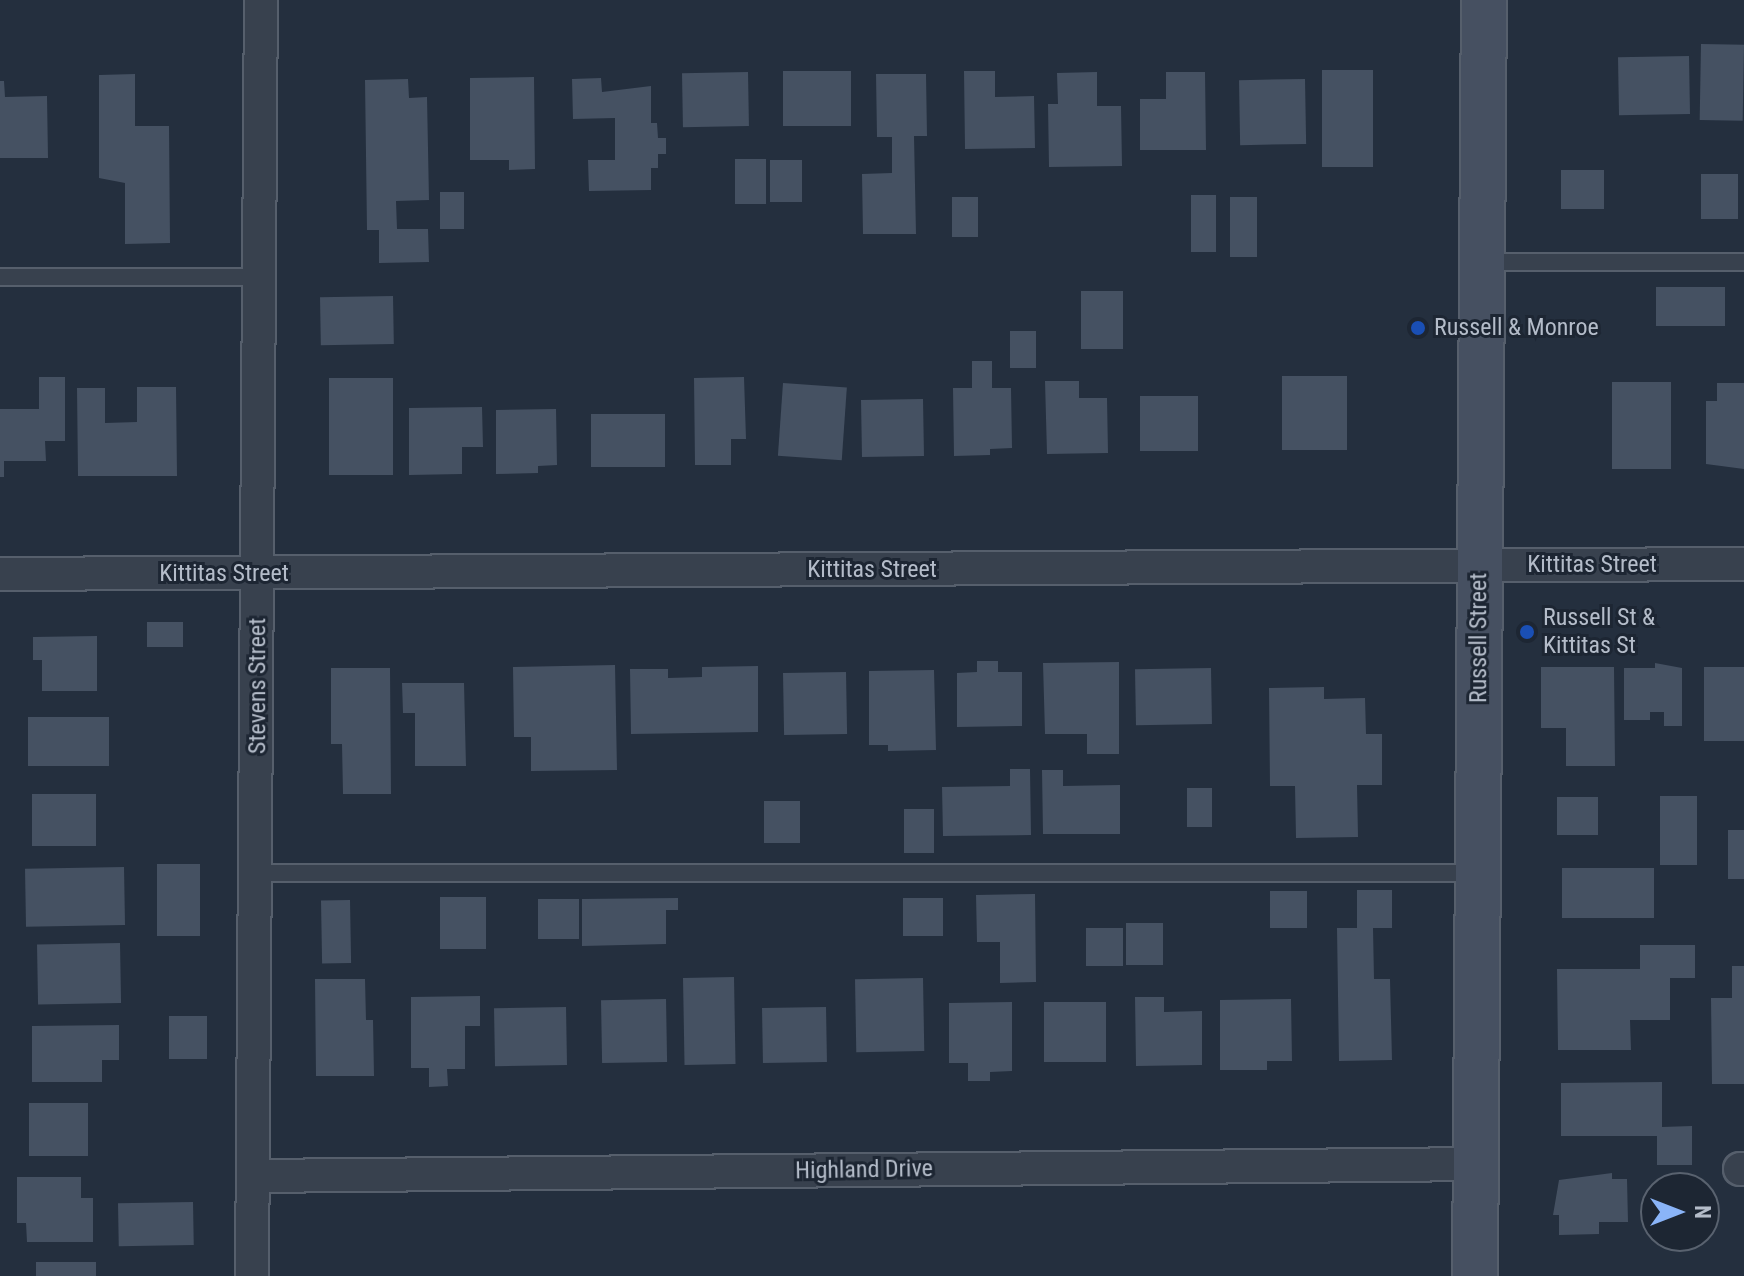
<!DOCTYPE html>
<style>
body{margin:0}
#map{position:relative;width:1744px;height:1276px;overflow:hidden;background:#242f3e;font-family:"Roboto Condensed",sans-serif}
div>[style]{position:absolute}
.building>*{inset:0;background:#455162;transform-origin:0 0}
.roads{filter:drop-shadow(2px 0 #565f6c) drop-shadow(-2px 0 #565f6c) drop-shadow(0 2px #565f6c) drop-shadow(0 -2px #565f6c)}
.service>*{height:16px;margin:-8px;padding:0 8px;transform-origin:8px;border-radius:8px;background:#38414e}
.minor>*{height:32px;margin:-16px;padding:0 16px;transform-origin:16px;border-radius:16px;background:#38414e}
.secondary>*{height:44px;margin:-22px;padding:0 22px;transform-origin:22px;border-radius:22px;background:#465061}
.dots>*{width:22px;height:22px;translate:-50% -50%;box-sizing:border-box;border:4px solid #1d2633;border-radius:50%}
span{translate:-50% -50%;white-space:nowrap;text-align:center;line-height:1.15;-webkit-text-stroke:6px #1d2633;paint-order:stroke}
.poi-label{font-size:24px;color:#b4bcc9}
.left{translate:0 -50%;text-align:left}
.street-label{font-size:24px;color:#b4bcc9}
.north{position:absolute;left:1640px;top:1172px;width:80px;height:80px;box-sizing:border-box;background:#1d2633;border:2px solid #59626f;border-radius:50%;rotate:90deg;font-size:22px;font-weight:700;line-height:32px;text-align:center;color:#b4bcc9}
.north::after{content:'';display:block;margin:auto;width:28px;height:36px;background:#8ab4f8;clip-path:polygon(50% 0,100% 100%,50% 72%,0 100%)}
</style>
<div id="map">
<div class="building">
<i style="left:1701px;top:44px;width:43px;height:76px;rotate:1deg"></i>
<i style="left:1689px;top:56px;width:58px;height:71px;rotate:89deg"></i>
<i style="left:1322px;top:70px;width:51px;height:97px"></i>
<i style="left:851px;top:71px;width:55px;height:68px;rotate:90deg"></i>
<i style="clip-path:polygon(964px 71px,995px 71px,995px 97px,1034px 96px,1035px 148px,965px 149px)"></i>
<i style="left:748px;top:72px;width:54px;height:66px;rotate:89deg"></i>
<i style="clip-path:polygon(1097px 72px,1097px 106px,1121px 106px,1122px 166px,1049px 167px,1048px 104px,1058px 104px,1057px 73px)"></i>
<i style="clip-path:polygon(1166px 72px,1205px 72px,1206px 150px,1140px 150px,1140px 99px,1166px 99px)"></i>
<i style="clip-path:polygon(135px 74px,135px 126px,169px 126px,170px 243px,125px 244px,125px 183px,99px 178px,99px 75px)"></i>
<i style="clip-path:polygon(876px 74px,926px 74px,927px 136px,914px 136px,916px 234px,863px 234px,862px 174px,892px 173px,892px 137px,877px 137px)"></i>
<i style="clip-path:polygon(534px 77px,535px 169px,509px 170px,509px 160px,470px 160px,470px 78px)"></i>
<i style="clip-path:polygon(601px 78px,602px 92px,651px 86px,651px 123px,657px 123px,658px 138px,666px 138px,666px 154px,658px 154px,658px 168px,651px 168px,651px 190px,589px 191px,588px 160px,615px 160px,615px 118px,573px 119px,572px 79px)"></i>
<i style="clip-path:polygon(408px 79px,409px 98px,427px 97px,429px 200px,396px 201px,397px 229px,428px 229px,429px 262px,379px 263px,379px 230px,367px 230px,365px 80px)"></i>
<i style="left:1305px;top:79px;width:65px;height:66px;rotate:89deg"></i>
<i style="clip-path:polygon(0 81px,4px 81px,5px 97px,47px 96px,48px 158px,0 158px)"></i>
<i style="left:766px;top:159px;width:45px;height:31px;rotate:90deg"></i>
<i style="left:770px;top:160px;width:32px;height:42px"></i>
<i style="left:1604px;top:170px;width:39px;height:43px;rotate:90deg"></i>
<i style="left:1701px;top:174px;width:37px;height:45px"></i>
<i style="left:440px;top:192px;width:24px;height:37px"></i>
<i style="left:1191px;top:195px;width:25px;height:57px"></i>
<i style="left:952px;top:197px;width:26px;height:40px"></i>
<i style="left:1230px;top:197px;width:27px;height:60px"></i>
<i style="left:1725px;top:287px;width:39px;height:69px;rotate:90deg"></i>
<i style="left:1123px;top:291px;width:58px;height:42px;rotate:90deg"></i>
<i style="left:393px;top:296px;width:48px;height:73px;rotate:89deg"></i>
<i style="left:1010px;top:331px;width:26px;height:37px"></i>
<i style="clip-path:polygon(972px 361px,992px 361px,992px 388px,1011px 388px,1012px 448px,990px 449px,990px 455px,954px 456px,953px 388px,972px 388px)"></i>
<i style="left:1347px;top:376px;width:74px;height:65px;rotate:90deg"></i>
<i style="clip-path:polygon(39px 377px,65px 377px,65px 441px,45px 441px,46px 461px,4px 461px,4px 477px,0 477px,0 409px,39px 409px)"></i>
<i style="clip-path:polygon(744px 377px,746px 439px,731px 439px,731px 465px,695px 465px,694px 378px)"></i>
<i style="left:329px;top:378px;width:64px;height:97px"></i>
<i style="clip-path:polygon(1045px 381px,1079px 381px,1079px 398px,1107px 398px,1108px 453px,1047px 454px)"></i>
<i style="left:1612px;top:382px;width:59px;height:87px"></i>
<i style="left:783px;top:383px;width:64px;height:73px;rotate:4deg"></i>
<i style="clip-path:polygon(1717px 383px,1744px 383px,1744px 469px,1706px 464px,1706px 401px,1717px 401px)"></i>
<i style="clip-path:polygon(137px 387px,176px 387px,177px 476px,78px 476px,77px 388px,105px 388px,105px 423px,137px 422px)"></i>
<i style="left:1140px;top:396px;width:58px;height:55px"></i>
<i style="left:923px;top:399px;width:57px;height:62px;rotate:89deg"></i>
<i style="clip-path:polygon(482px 407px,483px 447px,462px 447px,462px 474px,409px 475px,409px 408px)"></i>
<i style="clip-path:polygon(556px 409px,557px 465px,538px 466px,538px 473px,496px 474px,496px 410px)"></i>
<i style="left:591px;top:414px;width:74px;height:53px"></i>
<i style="left:147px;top:622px;width:36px;height:25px"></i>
<i style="clip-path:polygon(97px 636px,97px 691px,42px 691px,42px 660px,33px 660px,33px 637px)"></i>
<i style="clip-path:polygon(977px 661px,998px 661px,998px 672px,1022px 672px,1022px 726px,957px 727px,957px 673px,977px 672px)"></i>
<i style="clip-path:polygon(1119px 662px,1119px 754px,1087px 754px,1087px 734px,1045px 734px,1043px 663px)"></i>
<i style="clip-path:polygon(1655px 663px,1682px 668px,1682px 726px,1664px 726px,1664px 712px,1650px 712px,1650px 720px,1624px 720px,1624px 668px,1655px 668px)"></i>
<i style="clip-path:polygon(615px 665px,617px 770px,531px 771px,531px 737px,514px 737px,513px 667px)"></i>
<i style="clip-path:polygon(758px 666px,758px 732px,631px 734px,630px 669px,668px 669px,668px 678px,702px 677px,702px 667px)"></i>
<i style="clip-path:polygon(1541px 667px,1614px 667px,1615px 766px,1566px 766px,1566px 728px,1541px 728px)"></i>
<i style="left:1744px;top:667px;width:74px;height:40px;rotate:90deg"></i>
<i style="clip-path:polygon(331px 668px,390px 668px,391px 794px,343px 794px,342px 744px,331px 744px)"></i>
<i style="left:1211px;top:668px;width:56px;height:76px;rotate:89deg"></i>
<i style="clip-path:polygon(934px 670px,936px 750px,888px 751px,888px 745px,869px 745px,869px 671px)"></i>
<i style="left:846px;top:672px;width:62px;height:63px;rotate:89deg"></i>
<i style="clip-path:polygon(402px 683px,464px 683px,466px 766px,415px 766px,415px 713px,403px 713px)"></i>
<i style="clip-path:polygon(1324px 687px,1324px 699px,1365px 698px,1366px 734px,1382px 734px,1382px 785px,1357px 785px,1358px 837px,1296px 838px,1295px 786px,1270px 786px,1269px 688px)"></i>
<i style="left:28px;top:717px;width:81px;height:49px"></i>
<i style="clip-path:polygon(1010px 769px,1030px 769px,1031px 835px,943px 836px,942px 787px,1010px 786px)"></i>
<i style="clip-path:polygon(1042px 770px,1063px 770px,1063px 786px,1120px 785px,1120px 834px,1043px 834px)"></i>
<i style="left:1212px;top:788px;width:39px;height:25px;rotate:90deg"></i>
<i style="left:32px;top:794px;width:64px;height:52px"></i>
<i style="left:1697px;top:796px;width:69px;height:37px;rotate:90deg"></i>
<i style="left:1557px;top:797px;width:41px;height:38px"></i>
<i style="left:764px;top:801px;width:36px;height:42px"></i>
<i style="left:904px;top:809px;width:30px;height:44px"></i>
<i style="left:1728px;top:830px;width:16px;height:49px"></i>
<i style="left:157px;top:864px;width:43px;height:72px"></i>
<i style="left:124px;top:867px;width:58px;height:99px;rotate:89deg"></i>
<i style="left:1562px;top:868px;width:92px;height:50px"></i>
<i style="clip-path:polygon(1357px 890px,1392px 890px,1392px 928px,1373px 928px,1374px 979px,1390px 979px,1392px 1060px,1339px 1061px,1337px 928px,1357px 928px)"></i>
<i style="left:1270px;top:891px;width:37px;height:37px"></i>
<i style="clip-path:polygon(1035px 894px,1036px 982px,1000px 983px,1000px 942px,977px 942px,976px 895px)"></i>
<i style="left:440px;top:897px;width:46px;height:52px"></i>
<i style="clip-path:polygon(678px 898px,678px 910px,666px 910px,666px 944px,582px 946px,582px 899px)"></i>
<i style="left:903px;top:898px;width:40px;height:38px"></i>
<i style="left:579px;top:899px;width:40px;height:41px;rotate:90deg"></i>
<i style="left:350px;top:900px;width:63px;height:29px;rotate:89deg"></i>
<i style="left:1126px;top:923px;width:37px;height:42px"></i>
<i style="left:1086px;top:928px;width:37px;height:38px"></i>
<i style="left:120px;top:943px;width:60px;height:83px;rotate:89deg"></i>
<i style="clip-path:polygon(1640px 945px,1695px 945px,1695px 978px,1670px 978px,1670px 1020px,1630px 1020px,1631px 1050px,1558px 1050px,1557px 969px,1640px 969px)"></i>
<i style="clip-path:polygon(1732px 966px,1744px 966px,1744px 1084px,1712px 1084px,1711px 998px,1732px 998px)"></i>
<i style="left:734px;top:977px;width:87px;height:51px;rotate:89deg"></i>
<i style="left:923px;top:978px;width:73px;height:68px;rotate:89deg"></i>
<i style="clip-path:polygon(315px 979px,365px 979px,366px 1020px,373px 1020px,374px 1076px,316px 1076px)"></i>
<i style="clip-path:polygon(480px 996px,480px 1026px,465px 1026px,465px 1069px,447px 1069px,448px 1086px,429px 1087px,429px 1068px,411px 1068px,411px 997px)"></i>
<i style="clip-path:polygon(1135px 997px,1164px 997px,1164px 1012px,1202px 1011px,1202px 1065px,1136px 1066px)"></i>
<i style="left:666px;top:999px;width:63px;height:65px;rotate:89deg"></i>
<i style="clip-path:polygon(1291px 999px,1292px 1061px,1267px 1061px,1267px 1070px,1220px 1070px,1220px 1000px)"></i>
<i style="clip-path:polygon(1012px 1002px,1012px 1071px,990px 1072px,990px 1081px,968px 1081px,968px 1063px,949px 1063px,949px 1003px)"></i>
<i style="left:1044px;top:1002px;width:62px;height:60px"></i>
<i style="left:566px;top:1007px;width:58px;height:72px;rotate:89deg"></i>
<i style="left:826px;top:1007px;width:55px;height:64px;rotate:89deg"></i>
<i style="left:169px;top:1016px;width:38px;height:43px"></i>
<i style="clip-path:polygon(119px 1025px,119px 1060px,102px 1060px,102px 1082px,32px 1082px,32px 1026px)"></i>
<i style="clip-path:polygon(1662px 1082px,1662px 1127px,1692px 1126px,1692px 1165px,1657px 1165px,1657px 1136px,1561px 1136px,1561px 1083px)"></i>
<i style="left:29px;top:1103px;width:59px;height:53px"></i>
<i style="clip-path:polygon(1612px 1173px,1612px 1179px,1627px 1179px,1628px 1222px,1599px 1222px,1599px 1234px,1559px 1235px,1559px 1215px,1553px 1215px,1559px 1180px)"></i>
<i style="clip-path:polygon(17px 1177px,81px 1177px,81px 1198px,93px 1198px,93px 1242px,27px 1242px,26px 1223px,17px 1223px)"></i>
<i style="left:193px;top:1202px;width:43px;height:75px;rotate:89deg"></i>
<i style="left:36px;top:1262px;width:60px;height:14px"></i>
</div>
<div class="roads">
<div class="service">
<i style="left:1486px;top:262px;width:258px"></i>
<i style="left:0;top:277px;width:260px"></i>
<i style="left:256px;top:873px;width:1220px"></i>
</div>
<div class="minor">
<i style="left:0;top:574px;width:1744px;rotate:-0.33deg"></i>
<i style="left:1740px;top:1169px;width:4px"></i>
<i style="left:254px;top:1176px;width:1221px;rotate:-0.56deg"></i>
<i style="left:252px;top:1276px;width:1276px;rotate:-89.6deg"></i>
</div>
<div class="secondary">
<i style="left:1475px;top:1276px;width:1276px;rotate:-89.6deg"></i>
</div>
</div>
<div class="dots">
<i style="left:1418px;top:328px;background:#1a4fb4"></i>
<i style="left:1527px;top:632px;background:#1a4fb4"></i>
</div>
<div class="poi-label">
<span class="left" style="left:1434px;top:328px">Russell &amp; Monroe</span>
<span class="left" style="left:1543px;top:632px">Russell St &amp;<br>Kittitas St</span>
</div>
<div class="street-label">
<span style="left:1592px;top:565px">Kittitas Street</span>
<span style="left:872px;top:570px">Kittitas Street</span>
<span style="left:224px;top:574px">Kittitas Street</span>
<span style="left:1479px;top:638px;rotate:-90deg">Russell Street</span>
<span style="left:258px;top:686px;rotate:-90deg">Stevens Street</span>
<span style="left:864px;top:1170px;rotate:-1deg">Highland Drive</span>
</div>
<div class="north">N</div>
</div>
